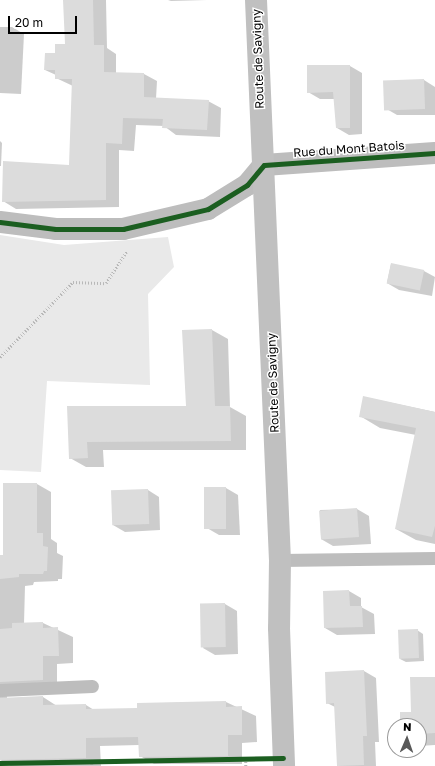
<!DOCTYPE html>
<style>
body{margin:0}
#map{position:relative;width:435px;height:766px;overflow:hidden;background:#fff;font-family:"Golos Text",sans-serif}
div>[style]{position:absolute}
.green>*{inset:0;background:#e9e9e9}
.shadow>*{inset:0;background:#0003}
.building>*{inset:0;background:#dcdcdc;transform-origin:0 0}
.path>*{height:2.5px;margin-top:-1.25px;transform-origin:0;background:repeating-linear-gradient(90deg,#b8b8b8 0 1px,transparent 0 3px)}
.service>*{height:13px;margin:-6.5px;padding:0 6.5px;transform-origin:6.5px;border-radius:6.5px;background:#bdbdbd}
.minor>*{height:22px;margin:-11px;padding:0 11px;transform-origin:11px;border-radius:11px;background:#bdbdbd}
.secondary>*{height:22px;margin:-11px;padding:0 11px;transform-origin:11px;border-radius:11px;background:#c0c0c0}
.cycleway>*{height:5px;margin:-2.5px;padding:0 2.5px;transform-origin:2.5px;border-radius:2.5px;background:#1b5e20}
span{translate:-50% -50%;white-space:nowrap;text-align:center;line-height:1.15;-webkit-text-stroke:3px #fff;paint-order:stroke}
.street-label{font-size:12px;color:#000}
.north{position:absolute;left:387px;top:718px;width:40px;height:40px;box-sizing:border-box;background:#fff;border:1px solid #999;border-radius:50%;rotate:2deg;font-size:11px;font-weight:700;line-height:16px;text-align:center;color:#000}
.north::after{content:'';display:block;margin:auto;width:14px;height:18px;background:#595959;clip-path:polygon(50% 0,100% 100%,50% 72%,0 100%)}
.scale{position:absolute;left:8px;top:16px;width:69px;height:18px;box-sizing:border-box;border:2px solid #000;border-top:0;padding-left:5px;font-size:12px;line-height:14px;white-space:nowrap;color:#000;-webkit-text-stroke:3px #fff;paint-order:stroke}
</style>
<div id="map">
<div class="green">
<i style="clip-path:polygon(0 235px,64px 245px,168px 237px,174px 267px,148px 294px,150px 385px,47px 381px,41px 472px,0 470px)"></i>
</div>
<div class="shadow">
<i style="clip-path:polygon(64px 0,106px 0,107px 48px,116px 54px,116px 73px,144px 74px,157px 81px,156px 99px,208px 101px,221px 108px,220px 137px,176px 135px,164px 126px,136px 125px,134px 151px,119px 150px,119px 207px,16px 209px,3px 201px,70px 166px,73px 86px,56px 78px,56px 75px,45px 70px,66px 45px)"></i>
<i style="clip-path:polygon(168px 0,207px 0,171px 1px)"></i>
<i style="clip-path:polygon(0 27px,12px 27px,24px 34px,21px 94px,0 93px)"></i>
<i style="clip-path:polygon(350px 66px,362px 73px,362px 134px,349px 135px,337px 128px,335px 99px,320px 99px,308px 92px)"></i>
<i style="clip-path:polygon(424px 80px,435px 87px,435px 115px,397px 115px,385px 108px)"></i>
<i style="clip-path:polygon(0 141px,2px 143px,1px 166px,0 166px)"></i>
<i style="clip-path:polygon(391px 264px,424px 271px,435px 277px,432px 296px,399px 290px,387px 283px)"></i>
<i style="clip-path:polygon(212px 330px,228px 339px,230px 407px,246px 416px,246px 450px,103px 450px,104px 467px,86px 467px,70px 458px,68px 407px,187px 407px)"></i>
<i style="clip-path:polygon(364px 397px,435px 412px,435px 544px,416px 540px,396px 529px,416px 435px,380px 428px,360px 416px)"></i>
<i style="clip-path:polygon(37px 484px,51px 492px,51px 539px,57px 543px,57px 553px,63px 556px,62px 579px,58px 579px,58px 581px,34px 582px,33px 585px,25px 586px,24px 624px,43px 623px,73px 637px,73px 663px,57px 664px,57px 688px,7px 695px,7px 699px,43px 697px,57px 706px,86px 705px,94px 710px,138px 709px,163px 703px,226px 702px,256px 716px,257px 742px,242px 743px,242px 764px,154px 764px,140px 756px,139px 745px,100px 746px,101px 766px,11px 766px,0 760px,0 556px,4px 556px)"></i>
<i style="clip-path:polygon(205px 488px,226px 488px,238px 495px,240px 535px,219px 535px,207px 528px)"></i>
<i style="clip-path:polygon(148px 490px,159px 497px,160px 530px,125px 532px,113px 525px)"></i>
<i style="clip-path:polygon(357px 509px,369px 516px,371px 544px,333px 546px,321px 539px,320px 510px)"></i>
<i style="clip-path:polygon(349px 591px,361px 598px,361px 607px,374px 614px,375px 634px,337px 635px,325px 628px)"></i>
<i style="clip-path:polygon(225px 604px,237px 611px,238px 654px,215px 655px,203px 648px)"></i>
<i style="clip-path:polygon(417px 630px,423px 634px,424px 661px,406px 662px,400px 659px)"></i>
<i style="clip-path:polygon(364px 671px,376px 678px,379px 742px,375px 742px,376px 766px,339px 766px,335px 707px,327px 703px)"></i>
<i style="clip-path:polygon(435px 678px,435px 745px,419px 746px,419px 726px,401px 726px)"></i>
</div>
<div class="building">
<i style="clip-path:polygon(63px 0,93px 0,94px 45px,104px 45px,104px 72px,144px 73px,144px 97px,209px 100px,207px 130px,162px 128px,163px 119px,123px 118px,122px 144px,106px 143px,106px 200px,2px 202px,3px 161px,69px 165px,72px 79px,55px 79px,55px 70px,44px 70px,45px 53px,55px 53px,55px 44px,65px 44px)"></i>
<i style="clip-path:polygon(307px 65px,350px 65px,350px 128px,336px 128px,333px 92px,307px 93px)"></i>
<i style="left:424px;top:79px;width:30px;height:41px;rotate:88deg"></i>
<i style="left:391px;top:263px;width:34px;height:21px;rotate:12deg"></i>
<i style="clip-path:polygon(212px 329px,215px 406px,230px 406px,231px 441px,87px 442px,88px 458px,69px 459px,67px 406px,186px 406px,182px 330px)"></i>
<i style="clip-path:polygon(363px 396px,435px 412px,435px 526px,432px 537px,395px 529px,416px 428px,359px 417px)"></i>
<i style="clip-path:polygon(3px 483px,37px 483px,37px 533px,43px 533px,43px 546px,48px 547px,47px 571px,44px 571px,43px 574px,19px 574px,19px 577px,0 579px,0 555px,3px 555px)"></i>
<i style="left:204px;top:487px;width:22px;height:42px"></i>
<i style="left:148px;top:489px;width:35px;height:37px;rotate:88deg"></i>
<i style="left:357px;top:508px;width:29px;height:38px;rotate:86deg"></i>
<i style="clip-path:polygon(349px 590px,350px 606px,362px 606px,363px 627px,324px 628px,323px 591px)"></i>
<i style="left:225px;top:603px;width:44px;height:25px;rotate:89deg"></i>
<i style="clip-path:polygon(43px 622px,43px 628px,58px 627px,59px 656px,43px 656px,43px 680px,0 682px,0 629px,12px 628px,12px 623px)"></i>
<i style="left:418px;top:629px;width:29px;height:20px;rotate:88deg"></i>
<i style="clip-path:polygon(364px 670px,367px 736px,363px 736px,364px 765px,337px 766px,334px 703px,326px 704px,325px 672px)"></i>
<i style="clip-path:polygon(410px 677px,435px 677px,435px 733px,419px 734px,419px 726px,400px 726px,400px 712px,411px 712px)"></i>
<i style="clip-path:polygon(43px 696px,43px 705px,86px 704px,86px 709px,137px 708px,137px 703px,226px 701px,226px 707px,242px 706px,242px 735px,228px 735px,228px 756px,139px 757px,138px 737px,86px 738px,86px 758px,0 760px,0 698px)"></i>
</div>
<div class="path">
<i style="left:0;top:357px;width:105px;rotate:-45.8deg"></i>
<i style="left:73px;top:282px;width:33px;rotate:2deg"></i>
<i style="left:106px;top:283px;width:38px;rotate:-57deg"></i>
<i style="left:246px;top:759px;width:7px;rotate:90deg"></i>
<i style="left:92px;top:761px;width:5px;rotate:90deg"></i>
</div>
<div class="service">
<i style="left:280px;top:560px;width:155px;rotate:-0.7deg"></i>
<i style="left:0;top:690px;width:92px;rotate:-2.5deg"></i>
</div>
<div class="minor">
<i style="left:0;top:222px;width:56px;rotate:7.1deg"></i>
<i style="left:56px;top:229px;width:67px"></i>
<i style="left:123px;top:229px;width:87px;rotate:-13.2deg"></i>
<i style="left:208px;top:209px;width:46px;rotate:-31.6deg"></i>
<i style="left:247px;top:185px;width:26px;rotate:-50deg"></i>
<i style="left:264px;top:165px;width:171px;rotate:-4deg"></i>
</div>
<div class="secondary">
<i style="left:256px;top:0;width:561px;rotate:87.55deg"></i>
<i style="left:280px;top:560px;width:68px;rotate:90.8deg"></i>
<i style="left:279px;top:628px;width:138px;rotate:87.9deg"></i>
</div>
<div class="cycleway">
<i style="left:0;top:222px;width:56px;rotate:7.1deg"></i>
<i style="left:56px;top:229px;width:67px"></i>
<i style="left:123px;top:229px;width:87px;rotate:-13.2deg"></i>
<i style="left:208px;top:209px;width:46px;rotate:-31.6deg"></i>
<i style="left:247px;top:185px;width:26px;rotate:-50deg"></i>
<i style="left:264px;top:165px;width:171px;rotate:-4deg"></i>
<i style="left:0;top:763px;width:283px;rotate:-1deg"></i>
</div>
<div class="street-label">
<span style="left:258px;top:59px;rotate:-92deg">Route de Savigny</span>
<span style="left:349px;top:149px;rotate:-4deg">Rue du Mont Batois</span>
<span style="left:273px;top:383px;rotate:-92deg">Route de Savigny</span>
</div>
<div class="north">N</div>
<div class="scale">20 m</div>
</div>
